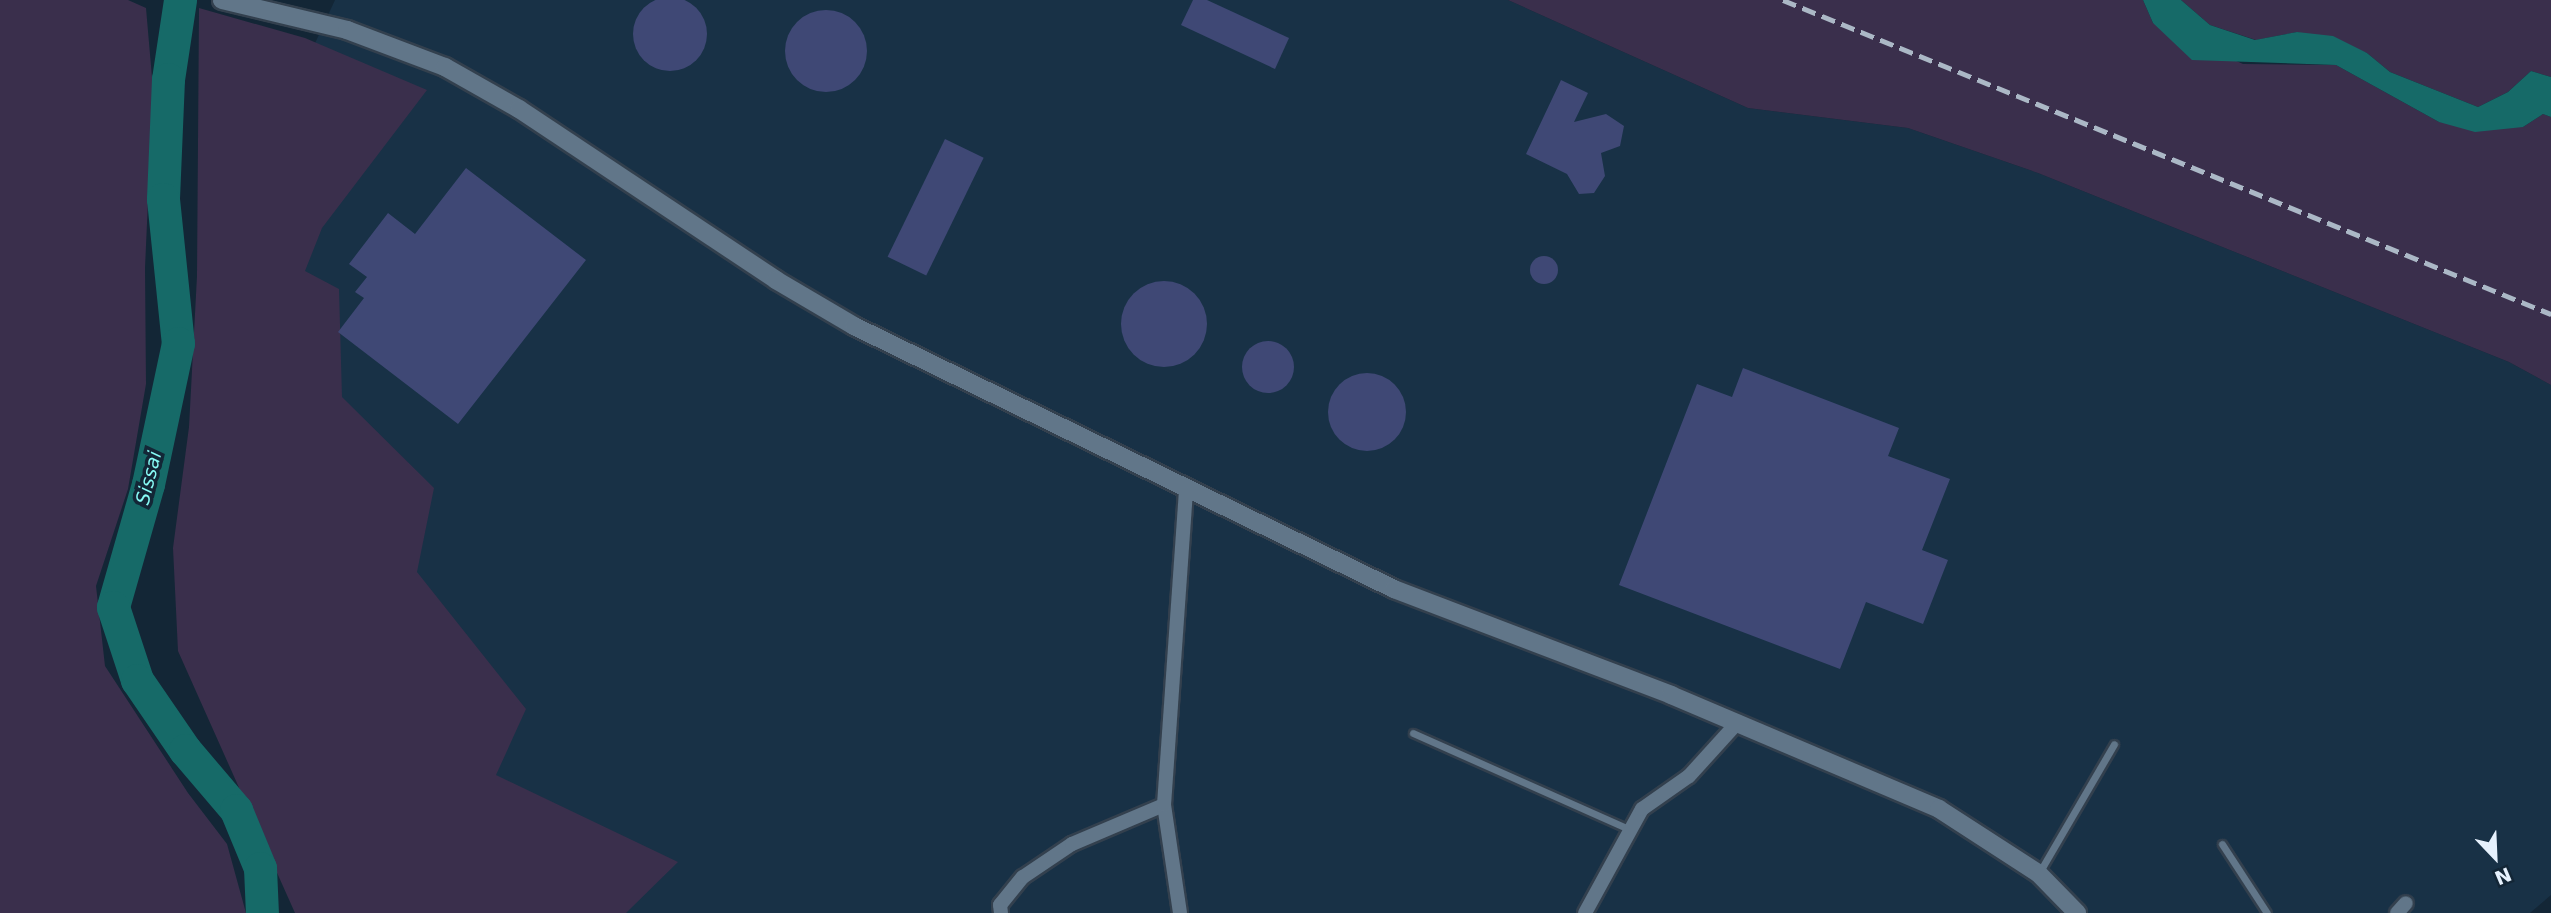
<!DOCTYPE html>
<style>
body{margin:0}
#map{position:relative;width:2551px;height:913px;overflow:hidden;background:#132636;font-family:"DejaVu Sans",sans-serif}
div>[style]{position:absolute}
.built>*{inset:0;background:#183146}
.green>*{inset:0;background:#3a2f4c}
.water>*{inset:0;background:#166a68}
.river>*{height:33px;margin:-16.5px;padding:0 16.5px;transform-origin:16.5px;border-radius:16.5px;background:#166a68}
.building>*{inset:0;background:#3f4875;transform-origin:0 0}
.round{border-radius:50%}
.roads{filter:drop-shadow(2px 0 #33404e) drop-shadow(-2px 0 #33404e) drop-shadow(0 2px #33404e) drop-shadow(0 -2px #33404e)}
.lane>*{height:7px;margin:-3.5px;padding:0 3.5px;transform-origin:3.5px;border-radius:3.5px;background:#617689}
.street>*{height:14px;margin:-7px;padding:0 7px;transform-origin:7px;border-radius:7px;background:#617689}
.secondary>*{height:18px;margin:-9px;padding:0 9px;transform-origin:9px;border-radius:9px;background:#617689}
.rail>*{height:5px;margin-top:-2.5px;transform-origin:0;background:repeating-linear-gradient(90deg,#abb8c6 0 14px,transparent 0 21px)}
span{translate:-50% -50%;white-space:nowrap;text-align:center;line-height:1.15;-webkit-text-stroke:7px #132636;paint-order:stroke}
.water-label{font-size:19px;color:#87faf5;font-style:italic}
.north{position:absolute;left:2460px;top:822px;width:70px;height:70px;-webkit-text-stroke:5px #132636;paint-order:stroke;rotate:157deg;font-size:19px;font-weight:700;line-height:28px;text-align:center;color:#e6f1fd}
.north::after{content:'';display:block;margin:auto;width:24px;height:32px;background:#e6f1fd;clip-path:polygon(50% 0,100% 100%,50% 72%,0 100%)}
</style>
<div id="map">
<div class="built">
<i style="clip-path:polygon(335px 0,1508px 0,1748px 108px,1908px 128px,2038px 173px,2509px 362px,2551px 385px,2551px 895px,2530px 913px,317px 913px,237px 212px)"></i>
</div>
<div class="green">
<i style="clip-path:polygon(0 0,128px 0,146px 8px,153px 89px,145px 268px,146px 384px,128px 489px,96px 586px,105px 666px,188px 793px,227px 844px,246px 913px,0 913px)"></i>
<i style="clip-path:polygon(1508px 0,2143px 0,2153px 23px,2243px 64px,2336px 65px,2439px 122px,2523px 127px,2543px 114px,2551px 117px,2551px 385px,2509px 362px,2038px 173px,1908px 128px,1748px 108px)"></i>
<i style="clip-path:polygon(2181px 0,2551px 0,2551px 77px,2531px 71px,2508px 92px,2478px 107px,2390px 72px,2367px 53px,2297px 32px,2256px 40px,2210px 25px)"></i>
<i style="clip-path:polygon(199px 8px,305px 38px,427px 90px,322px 228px,305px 271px,339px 289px,342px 397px,434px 488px,417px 572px,526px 709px,496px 775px,678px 862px,626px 913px,295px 913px,178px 651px,173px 548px,189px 427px,197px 276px)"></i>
</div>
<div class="water">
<i style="clip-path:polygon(2143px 0,2181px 0,2210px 25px,2255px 40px,2297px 32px,2333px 36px,2367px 53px,2390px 72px,2478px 107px,2508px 92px,2531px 71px,2551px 77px,2551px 117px,2543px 114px,2523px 127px,2475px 132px,2439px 122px,2336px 65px,2192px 60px,2153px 23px)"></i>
</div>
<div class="river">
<i style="left:180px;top:0;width:80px;rotate:98.6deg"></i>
<i style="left:168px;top:79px;width:120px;rotate:92.4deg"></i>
<i style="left:163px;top:199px;width:145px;rotate:84.1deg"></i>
<i style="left:178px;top:343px;width:144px;rotate:102deg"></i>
<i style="left:148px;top:484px;width:128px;rotate:105.9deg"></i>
<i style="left:113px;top:607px;width:77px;rotate:71.8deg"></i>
<i style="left:137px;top:680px;width:85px;rotate:55.6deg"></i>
<i style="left:185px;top:750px;width:79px;rotate:49.6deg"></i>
<i style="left:236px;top:810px;width:63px;rotate:67.5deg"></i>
<i style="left:260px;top:868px;width:45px;rotate:87.5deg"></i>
</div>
<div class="building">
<i class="round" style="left:633px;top:-3px;width:74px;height:74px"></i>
<i style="clip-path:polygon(1193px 0,1207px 0,1289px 38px,1275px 69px,1181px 25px)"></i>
<i class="round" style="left:785px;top:10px;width:82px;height:82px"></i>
<i style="clip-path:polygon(1561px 80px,1588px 93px,1574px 122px,1606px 114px,1624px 126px,1620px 146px,1601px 153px,1605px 176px,1594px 193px,1579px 194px,1567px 174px,1526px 154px)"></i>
<i style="left:945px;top:139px;width:43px;height:131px;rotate:26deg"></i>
<i style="clip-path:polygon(466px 168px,586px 260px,458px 424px,338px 332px,364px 298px,355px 292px,367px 277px,349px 264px,388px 213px,415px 234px)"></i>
<i class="round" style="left:1530px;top:256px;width:28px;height:28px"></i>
<i class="round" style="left:1121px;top:281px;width:86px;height:86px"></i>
<i class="round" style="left:1242px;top:341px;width:52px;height:52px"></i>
<i style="clip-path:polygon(1743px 368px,1899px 428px,1888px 456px,1950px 479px,1922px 550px,1948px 560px,1923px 624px,1866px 602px,1840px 669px,1619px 585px,1697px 384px,1732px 397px)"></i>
<i class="round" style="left:1328px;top:373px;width:78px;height:78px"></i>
</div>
<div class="roads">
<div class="lane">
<i style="left:1413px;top:733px;width:236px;rotate:24deg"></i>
<i style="left:2222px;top:844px;width:82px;rotate:56.9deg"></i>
<i style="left:2039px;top:873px;width:149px;rotate:-59.8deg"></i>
</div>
<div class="street">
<i style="left:1001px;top:913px;width:8px;rotate:-97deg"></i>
<i style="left:1000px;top:905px;width:36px;rotate:-51deg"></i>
<i style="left:1023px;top:877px;width:59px;rotate:-34deg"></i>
<i style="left:1072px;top:844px;width:100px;rotate:-23deg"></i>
<i style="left:1180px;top:913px;width:109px;rotate:-98.4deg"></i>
<i style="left:1164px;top:805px;width:316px;rotate:-86deg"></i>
<i style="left:1585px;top:913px;width:119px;rotate:-61.3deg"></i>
<i style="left:1642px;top:809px;width:57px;rotate:-35.1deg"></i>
<i style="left:1689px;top:776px;width:73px;rotate:-47.8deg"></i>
<i style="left:2397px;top:913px;width:13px;rotate:-48deg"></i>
</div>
<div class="secondary">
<i style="left:222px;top:0;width:129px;rotate:13.5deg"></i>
<i style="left:347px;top:30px;width:105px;rotate:20.7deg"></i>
<i style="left:445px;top:67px;width:85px;rotate:29.6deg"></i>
<i style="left:519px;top:109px;width:309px;rotate:33.6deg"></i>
<i style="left:776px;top:280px;width:91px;rotate:30.5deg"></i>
<i style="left:854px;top:326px;width:601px;rotate:25.97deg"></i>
<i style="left:1394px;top:589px;width:297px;rotate:20.9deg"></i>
<i style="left:1671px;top:695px;width:291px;rotate:23deg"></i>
<i style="left:1939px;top:809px;width:118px;rotate:32.9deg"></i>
<i style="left:2038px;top:873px;width:56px;rotate:45.7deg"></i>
</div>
</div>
<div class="rail">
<i style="left:1783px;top:0;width:830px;rotate:22.24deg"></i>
</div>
<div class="water-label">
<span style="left:149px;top:478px;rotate:-76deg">Sissai</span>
</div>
<div class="north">N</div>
</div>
